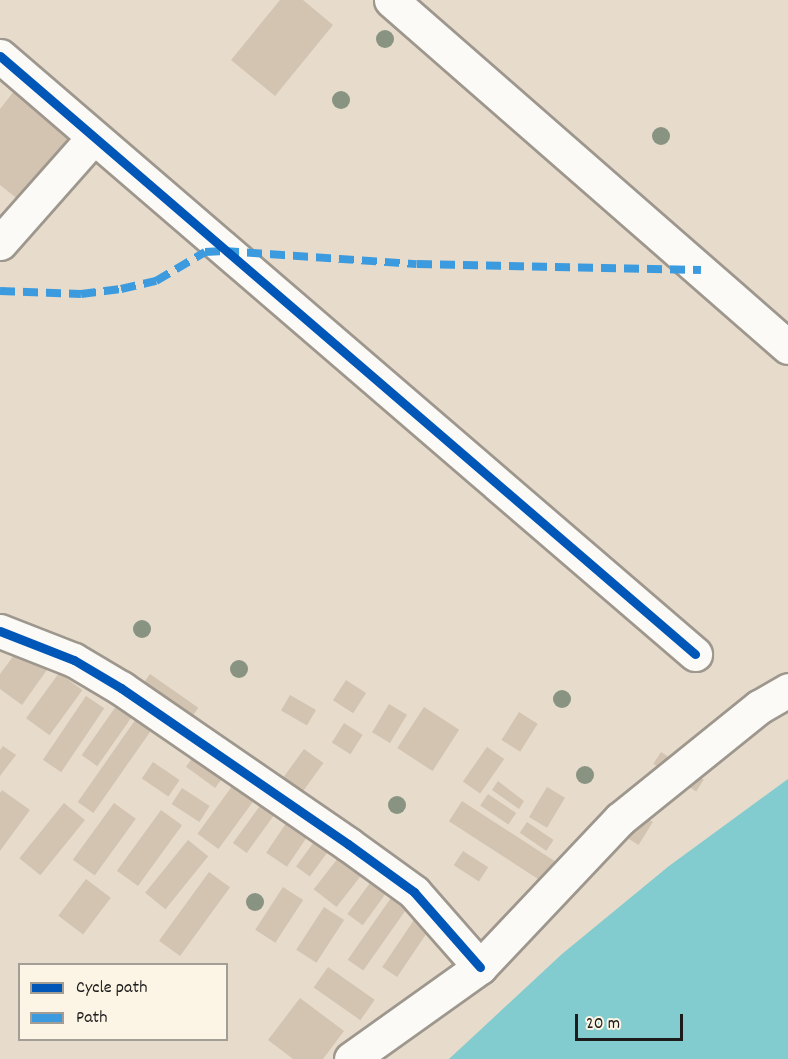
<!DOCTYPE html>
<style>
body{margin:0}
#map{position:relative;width:788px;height:1059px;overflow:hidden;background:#e7dbcb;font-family:Dekko,sans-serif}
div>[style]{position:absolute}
.water>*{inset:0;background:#82cbce}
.building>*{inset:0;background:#d3c4b2;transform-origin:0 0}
.roads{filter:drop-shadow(2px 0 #9e978d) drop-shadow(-2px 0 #9e978d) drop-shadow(0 2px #9e978d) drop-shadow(0 -2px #9e978d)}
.minor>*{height:33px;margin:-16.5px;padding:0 16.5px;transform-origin:16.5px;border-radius:16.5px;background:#fbfaf7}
.quiet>*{height:8px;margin-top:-4px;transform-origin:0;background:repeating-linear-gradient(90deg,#3c9bdf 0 15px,transparent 0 23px)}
.cycleway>*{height:9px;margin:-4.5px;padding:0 4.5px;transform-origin:4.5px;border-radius:4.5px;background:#0057b8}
.trees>*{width:18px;height:18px;margin:-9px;border-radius:50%;background:#889381}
span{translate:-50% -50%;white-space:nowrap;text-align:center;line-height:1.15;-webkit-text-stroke:4.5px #fcf5e5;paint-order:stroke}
.legend{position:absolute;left:18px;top:963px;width:210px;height:78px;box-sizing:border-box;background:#fcf5e5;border:2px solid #a29e95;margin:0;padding:8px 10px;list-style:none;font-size:18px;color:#1c1c1c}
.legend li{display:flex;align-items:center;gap:12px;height:30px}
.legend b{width:30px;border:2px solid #a29e95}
.scale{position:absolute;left:575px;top:1014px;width:108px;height:27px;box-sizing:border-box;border:3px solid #1c1c1c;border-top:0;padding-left:8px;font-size:18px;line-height:21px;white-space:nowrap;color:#1c1c1c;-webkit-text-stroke:4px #fcf5e5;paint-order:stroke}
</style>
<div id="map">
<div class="water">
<i style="clip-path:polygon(788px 779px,788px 1059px,449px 1059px,562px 954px,669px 866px)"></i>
</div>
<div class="building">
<i style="clip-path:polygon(280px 0,303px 0,333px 25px,275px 96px,231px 60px)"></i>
<i style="clip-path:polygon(15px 90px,77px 140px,25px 205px,0 185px,0 109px)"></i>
<i style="clip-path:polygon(20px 647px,49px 667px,22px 705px,0 689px,0 674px)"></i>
<i style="left:59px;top:673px;width:29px;height:56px;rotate:36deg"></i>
<i style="left:150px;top:674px;width:59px;height:16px;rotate:35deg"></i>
<i style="left:346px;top:680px;width:24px;height:24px;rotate:33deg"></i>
<i style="left:290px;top:695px;width:30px;height:18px;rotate:30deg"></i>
<i style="left:86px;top:696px;width:22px;height:77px;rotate:34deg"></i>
<i style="left:119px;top:702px;width:19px;height:65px;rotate:35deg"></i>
<i style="left:389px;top:704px;width:21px;height:33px;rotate:31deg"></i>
<i style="left:424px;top:707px;width:42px;height:49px;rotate:33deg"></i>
<i style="left:519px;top:712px;width:22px;height:33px;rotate:32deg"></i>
<i style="left:138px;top:716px;width:19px;height:105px;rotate:35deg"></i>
<i style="left:344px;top:723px;width:22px;height:23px;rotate:32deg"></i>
<i style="clip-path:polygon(3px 746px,16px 755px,0 776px,0 750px)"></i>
<i style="left:487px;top:747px;width:21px;height:42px;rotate:35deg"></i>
<i style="left:304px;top:749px;width:24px;height:39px;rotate:36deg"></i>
<i style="left:661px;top:752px;width:51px;height:14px;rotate:33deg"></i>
<i style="left:196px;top:753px;width:36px;height:17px;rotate:36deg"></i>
<i style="left:153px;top:762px;width:32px;height:20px;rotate:34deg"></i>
<i style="left:238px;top:778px;width:26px;height:69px;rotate:36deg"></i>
<i style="clip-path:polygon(498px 781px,524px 801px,519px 809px,492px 790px)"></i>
<i style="left:547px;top:787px;width:21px;height:35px;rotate:31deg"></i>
<i style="left:182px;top:788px;width:33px;height:19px;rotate:33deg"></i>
<i style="clip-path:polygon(2px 790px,30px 810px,0 851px,0 793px)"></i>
<i style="left:488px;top:794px;width:34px;height:14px;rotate:34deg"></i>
<i style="left:267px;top:796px;width:17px;height:58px;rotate:36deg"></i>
<i style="left:462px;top:801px;width:113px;height:24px;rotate:33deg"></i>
<i style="left:64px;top:803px;width:27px;height:71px;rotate:39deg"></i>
<i style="left:114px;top:803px;width:27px;height:70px;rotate:36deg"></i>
<i style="left:624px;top:804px;width:34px;height:27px;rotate:32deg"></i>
<i style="left:161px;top:810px;width:26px;height:75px;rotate:36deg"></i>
<i style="left:293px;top:813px;width:25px;height:48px;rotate:34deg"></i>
<i style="left:527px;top:822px;width:32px;height:13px;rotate:34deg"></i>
<i style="left:319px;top:835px;width:17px;height:39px;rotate:36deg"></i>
<i style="left:188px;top:840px;width:26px;height:68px;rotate:39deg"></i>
<i style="left:463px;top:851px;width:30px;height:17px;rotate:33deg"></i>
<i style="left:342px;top:853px;width:29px;height:46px;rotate:38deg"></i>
<i style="left:209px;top:872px;width:26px;height:85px;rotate:36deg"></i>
<i style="left:375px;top:876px;width:19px;height:47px;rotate:36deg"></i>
<i style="left:86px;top:879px;width:31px;height:46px;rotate:37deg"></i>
<i style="left:283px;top:887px;width:24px;height:51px;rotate:33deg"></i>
<i style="left:393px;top:895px;width:19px;height:79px;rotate:35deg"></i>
<i style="left:324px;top:907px;width:24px;height:51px;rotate:33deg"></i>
<i style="left:418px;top:914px;width:18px;height:64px;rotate:34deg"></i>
<i style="left:328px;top:967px;width:57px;height:25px;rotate:35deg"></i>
<i style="clip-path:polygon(300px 998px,344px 1031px,323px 1059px,293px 1059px,268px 1040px)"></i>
</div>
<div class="roads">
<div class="minor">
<i style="left:391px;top:0;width:527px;rotate:41.16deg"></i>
<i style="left:0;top:56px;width:917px;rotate:40.71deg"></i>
<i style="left:0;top:243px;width:140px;rotate:-48.5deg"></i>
<i style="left:0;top:631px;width:79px;rotate:21.4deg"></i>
<i style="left:74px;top:660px;width:55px;rotate:30.8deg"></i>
<i style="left:121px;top:688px;width:275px;rotate:34.5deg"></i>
<i style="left:348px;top:844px;width:82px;rotate:36deg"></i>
<i style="left:414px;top:892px;width:100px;rotate:48.7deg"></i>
<i style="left:351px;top:1059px;width:158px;rotate:-35.5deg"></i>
<i style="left:480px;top:967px;width:204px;rotate:-46.6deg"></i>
<i style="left:620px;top:819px;width:179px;rotate:-38.9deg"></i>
<i style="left:759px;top:707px;width:34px;rotate:-30deg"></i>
</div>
</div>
<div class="quiet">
<i style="left:0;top:291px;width:81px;rotate:2.1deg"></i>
<i style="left:81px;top:294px;width:40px;rotate:-7.1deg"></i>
<i style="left:121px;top:289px;width:36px;rotate:-13deg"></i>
<i style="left:156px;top:281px;width:57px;rotate:-30.6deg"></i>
<i style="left:205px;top:252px;width:19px;rotate:-3deg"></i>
<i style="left:224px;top:251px;width:193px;rotate:3.9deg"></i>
<i style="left:417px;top:264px;width:284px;rotate:1.2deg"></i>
</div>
<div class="cycleway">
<i style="left:0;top:56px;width:917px;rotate:40.71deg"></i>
<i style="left:0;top:631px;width:79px;rotate:21.4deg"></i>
<i style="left:74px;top:660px;width:55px;rotate:30.8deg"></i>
<i style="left:121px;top:688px;width:275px;rotate:34.5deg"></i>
<i style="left:348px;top:844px;width:82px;rotate:36deg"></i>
<i style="left:414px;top:892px;width:100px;rotate:48.7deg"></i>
</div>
<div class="trees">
<i style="left:385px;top:39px"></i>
<i style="left:341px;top:100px"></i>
<i style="left:661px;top:136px"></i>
<i style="left:142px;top:629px"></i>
<i style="left:239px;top:669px"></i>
<i style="left:562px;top:699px"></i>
<i style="left:585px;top:775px"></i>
<i style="left:397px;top:805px"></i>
<i style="left:255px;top:902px"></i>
</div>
<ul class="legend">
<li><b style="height:8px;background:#0057b8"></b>Cycle path</li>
<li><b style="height:8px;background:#3c9bdf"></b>Path</li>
</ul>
<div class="scale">20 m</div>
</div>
